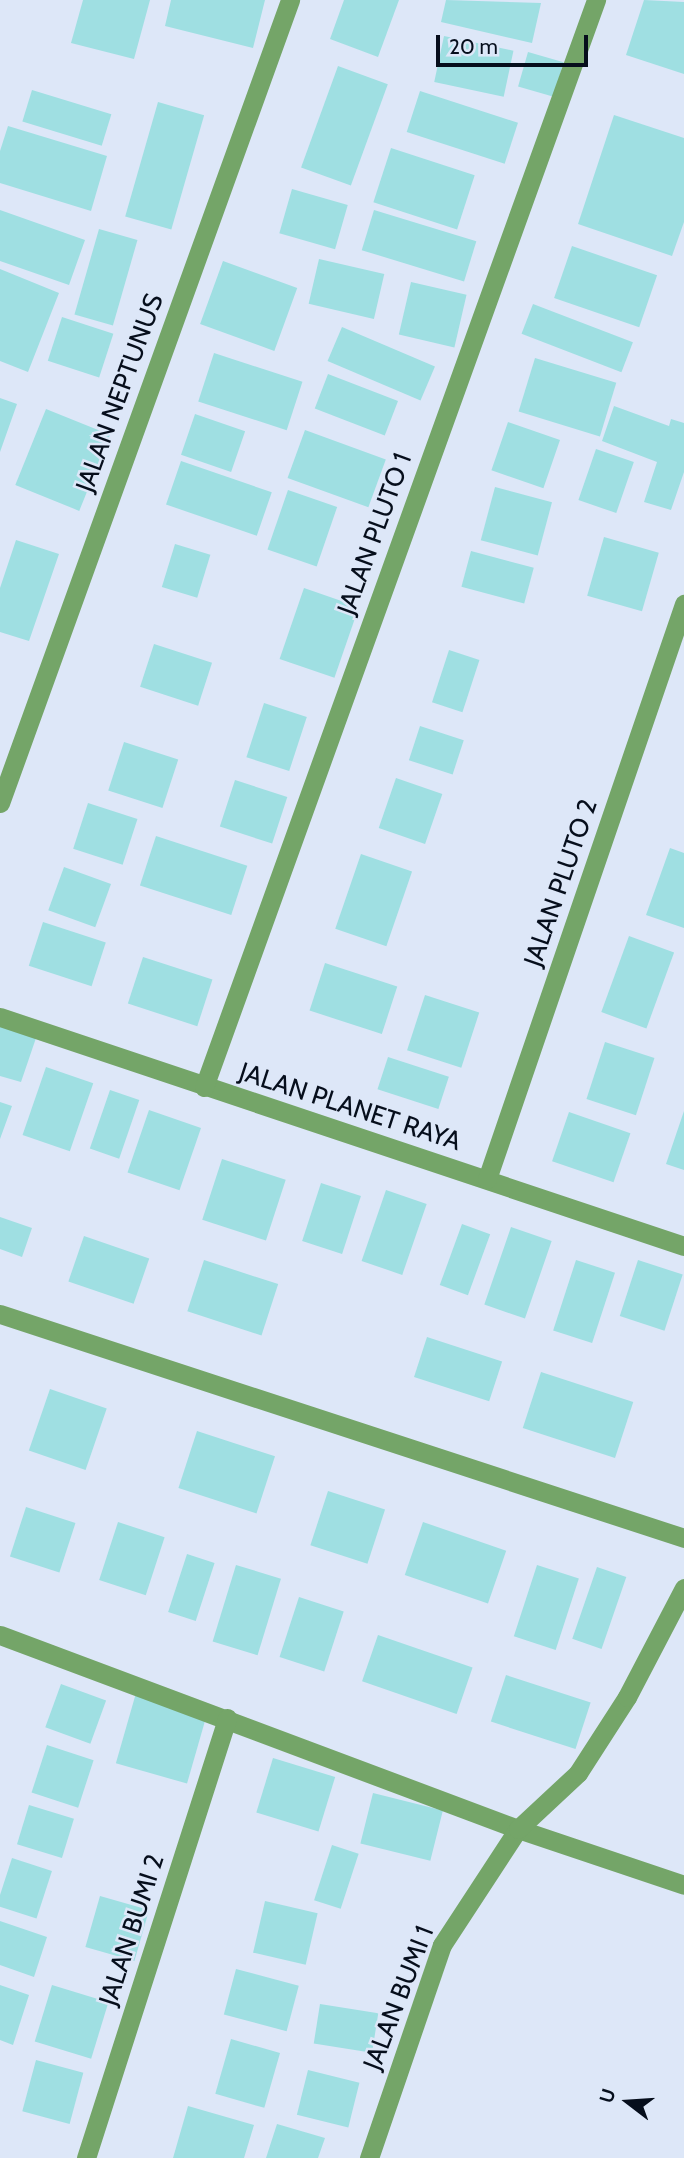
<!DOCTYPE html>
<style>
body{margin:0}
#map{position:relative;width:684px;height:2158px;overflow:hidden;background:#dde7f8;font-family:Cabin,sans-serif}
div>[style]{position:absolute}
.building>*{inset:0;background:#9fdfe2;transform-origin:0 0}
.minor>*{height:19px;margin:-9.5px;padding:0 9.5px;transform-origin:9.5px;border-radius:9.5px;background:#74a568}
span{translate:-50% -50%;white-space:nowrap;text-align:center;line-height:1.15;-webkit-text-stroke:5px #dde7f8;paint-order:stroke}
.street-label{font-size:26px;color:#060e1c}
.north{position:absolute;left:593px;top:2067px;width:70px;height:70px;-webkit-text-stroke:5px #dde7f8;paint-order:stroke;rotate:287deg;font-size:19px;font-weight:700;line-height:28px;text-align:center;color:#060e1c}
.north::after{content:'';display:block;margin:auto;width:24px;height:32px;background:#060e1c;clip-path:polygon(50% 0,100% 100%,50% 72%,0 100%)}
.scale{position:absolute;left:436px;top:35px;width:152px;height:32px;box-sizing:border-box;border:4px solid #060e1c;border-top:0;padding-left:9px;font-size:21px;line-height:24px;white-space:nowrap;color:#060e1c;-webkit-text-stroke:5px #dde7f8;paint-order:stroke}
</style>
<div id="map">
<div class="building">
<i style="clip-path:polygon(83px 0,150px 0,134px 59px,71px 43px)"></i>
<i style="clip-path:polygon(171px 0,265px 0,253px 48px,165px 26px)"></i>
<i style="clip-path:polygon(344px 0,399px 0,378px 57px,330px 39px)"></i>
<i style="clip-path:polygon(446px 0,541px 3px,532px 43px,441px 22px)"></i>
<i style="clip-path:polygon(644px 0,684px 2px,684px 74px,626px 55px)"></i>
<i style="left:444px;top:36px;width:71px;height:47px;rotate:12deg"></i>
<i style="left:528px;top:52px;width:37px;height:36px;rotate:16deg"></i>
<i style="left:338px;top:66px;width:53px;height:108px;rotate:20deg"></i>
<i style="left:32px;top:90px;width:83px;height:33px;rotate:17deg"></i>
<i style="left:420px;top:91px;width:103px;height:43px;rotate:18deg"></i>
<i style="left:158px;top:102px;width:48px;height:119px;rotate:16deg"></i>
<i style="clip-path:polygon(614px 115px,684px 138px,684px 222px,672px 256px,578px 224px)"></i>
<i style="clip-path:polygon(8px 126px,107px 156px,91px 211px,0 183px,0 151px)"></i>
<i style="left:391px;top:148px;width:88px;height:57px;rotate:18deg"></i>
<i style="left:292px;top:189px;width:58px;height:46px;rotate:16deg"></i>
<i style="clip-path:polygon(0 210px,85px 240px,69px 285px,0 261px)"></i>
<i style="left:374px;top:210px;width:107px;height:42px;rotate:17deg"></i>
<i style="left:99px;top:229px;width:40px;height:89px;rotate:16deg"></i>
<i style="left:572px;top:246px;width:90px;height:55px;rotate:19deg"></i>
<i style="left:319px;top:259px;width:67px;height:46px;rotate:13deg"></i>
<i style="left:223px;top:261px;width:79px;height:67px;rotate:20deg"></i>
<i style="clip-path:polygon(0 269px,59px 293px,28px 372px,0 361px)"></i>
<i style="left:411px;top:282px;width:57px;height:54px;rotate:13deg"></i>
<i style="left:533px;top:304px;width:107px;height:32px;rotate:21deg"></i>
<i style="left:62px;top:317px;width:54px;height:46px;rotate:18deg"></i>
<i style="left:342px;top:327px;width:101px;height:37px;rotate:23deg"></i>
<i style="left:214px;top:353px;width:93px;height:51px;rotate:18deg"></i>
<i style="left:535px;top:358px;width:85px;height:56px;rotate:17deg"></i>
<i style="left:328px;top:374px;width:75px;height:37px;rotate:21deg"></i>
<i style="clip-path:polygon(0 398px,17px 404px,0 452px)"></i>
<i style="clip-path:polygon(614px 406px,669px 426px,671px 419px,684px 423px,684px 472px,671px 510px,644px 502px,657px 462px,602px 441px)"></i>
<i style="left:46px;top:409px;width:69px;height:82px;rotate:22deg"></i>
<i style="left:195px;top:414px;width:53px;height:43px;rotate:19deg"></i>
<i style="left:508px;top:422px;width:55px;height:51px;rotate:19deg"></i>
<i style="left:305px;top:430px;width:86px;height:51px;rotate:20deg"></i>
<i style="left:596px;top:449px;width:40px;height:54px;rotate:19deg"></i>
<i style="left:181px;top:461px;width:96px;height:46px;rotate:19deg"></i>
<i style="left:495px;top:487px;width:59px;height:55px;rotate:15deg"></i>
<i style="left:288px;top:490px;width:52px;height:63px;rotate:19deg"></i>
<i style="left:604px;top:537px;width:57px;height:61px;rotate:16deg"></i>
<i style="clip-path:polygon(16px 540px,59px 554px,29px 641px,0 632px,0 588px)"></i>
<i style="left:175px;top:544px;width:37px;height:45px;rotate:17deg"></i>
<i style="left:471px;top:551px;width:65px;height:37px;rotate:15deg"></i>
<i style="left:304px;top:588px;width:58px;height:75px;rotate:19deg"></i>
<i style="left:154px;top:644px;width:61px;height:45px;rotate:18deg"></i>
<i style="left:449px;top:650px;width:32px;height:55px;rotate:18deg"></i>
<i style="left:264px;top:703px;width:45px;height:57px;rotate:18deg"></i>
<i style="left:420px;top:726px;width:46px;height:36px;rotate:18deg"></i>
<i style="left:124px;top:742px;width:57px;height:51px;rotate:18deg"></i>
<i style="left:396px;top:778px;width:49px;height:53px;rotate:19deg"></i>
<i style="left:235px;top:780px;width:55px;height:49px;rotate:18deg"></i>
<i style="left:88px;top:803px;width:52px;height:48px;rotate:18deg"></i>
<i style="left:156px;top:836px;width:96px;height:52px;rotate:18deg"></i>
<i style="clip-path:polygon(670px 848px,684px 853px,684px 928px,646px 915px)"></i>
<i style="left:361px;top:854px;width:54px;height:79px;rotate:19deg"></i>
<i style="left:64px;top:867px;width:50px;height:46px;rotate:20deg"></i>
<i style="left:43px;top:922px;width:66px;height:46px;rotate:18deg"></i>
<i style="left:629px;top:936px;width:48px;height:81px;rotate:20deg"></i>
<i style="left:143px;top:957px;width:73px;height:49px;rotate:18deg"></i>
<i style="left:325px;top:963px;width:76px;height:50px;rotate:18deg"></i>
<i style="left:425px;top:995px;width:57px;height:58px;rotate:18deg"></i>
<i style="clip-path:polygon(0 1026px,36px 1038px,21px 1082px,0 1076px)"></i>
<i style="left:605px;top:1042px;width:52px;height:60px;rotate:18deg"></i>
<i style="left:388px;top:1057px;width:64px;height:34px;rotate:18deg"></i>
<i style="left:46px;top:1067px;width:50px;height:72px;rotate:19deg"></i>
<i style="left:110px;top:1090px;width:31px;height:62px;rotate:19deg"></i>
<i style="clip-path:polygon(0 1102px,12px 1106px,0 1139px)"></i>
<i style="left:149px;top:1110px;width:55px;height:66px;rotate:19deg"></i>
<i style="clip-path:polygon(684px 1111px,684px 1170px,666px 1164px)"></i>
<i style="left:569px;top:1112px;width:65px;height:52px;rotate:19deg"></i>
<i style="left:222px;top:1159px;width:67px;height:64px;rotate:18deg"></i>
<i style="left:321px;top:1183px;width:42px;height:61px;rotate:18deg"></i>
<i style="left:386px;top:1190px;width:43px;height:75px;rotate:19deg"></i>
<i style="clip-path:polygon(0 1217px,32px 1228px,22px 1257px,0 1249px)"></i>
<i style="left:462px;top:1224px;width:30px;height:65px;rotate:20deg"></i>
<i style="left:511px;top:1227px;width:43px;height:82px;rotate:19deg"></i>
<i style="left:84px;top:1236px;width:69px;height:48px;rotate:19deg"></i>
<i style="left:204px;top:1260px;width:78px;height:54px;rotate:18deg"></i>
<i style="left:576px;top:1260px;width:41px;height:74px;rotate:18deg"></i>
<i style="left:638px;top:1260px;width:47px;height:59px;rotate:18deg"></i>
<i style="left:427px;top:1337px;width:79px;height:42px;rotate:18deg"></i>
<i style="left:541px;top:1372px;width:97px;height:59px;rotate:18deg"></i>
<i style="left:50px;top:1389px;width:60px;height:65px;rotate:19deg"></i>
<i style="left:197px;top:1431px;width:82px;height:60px;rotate:18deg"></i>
<i style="left:328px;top:1491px;width:60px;height:57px;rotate:18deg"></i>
<i style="left:26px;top:1507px;width:52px;height:52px;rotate:18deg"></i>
<i style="left:118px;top:1522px;width:49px;height:61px;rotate:18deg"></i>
<i style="left:423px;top:1522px;width:88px;height:56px;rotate:19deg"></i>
<i style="left:187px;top:1554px;width:29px;height:61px;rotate:18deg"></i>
<i style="left:236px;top:1565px;width:47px;height:80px;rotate:17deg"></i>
<i style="left:537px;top:1565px;width:44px;height:75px;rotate:18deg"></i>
<i style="left:597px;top:1567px;width:31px;height:76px;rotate:19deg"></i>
<i style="left:299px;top:1597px;width:47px;height:63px;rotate:18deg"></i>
<i style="left:378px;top:1635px;width:100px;height:49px;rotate:19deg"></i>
<i style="left:506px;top:1675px;width:89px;height:49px;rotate:18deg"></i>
<i style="left:61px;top:1684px;width:48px;height:46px;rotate:20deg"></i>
<i style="left:136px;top:1693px;width:74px;height:73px;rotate:16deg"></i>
<i style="left:47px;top:1745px;width:49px;height:50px;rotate:18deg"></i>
<i style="left:273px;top:1758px;width:65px;height:57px;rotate:17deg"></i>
<i style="left:373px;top:1793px;width:72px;height:52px;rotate:14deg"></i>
<i style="left:29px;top:1805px;width:47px;height:41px;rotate:17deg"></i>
<i style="left:332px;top:1845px;width:28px;height:58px;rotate:18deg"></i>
<i style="left:12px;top:1858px;width:42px;height:50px;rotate:18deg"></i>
<i style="left:100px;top:1896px;width:51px;height:53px;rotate:16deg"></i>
<i style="left:265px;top:1901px;width:54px;height:53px;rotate:13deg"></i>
<i style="clip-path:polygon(0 1921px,47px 1937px,34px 1977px,0 1965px)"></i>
<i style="left:236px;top:1969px;width:65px;height:47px;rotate:15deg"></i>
<i style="clip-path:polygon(0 1985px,29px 1995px,13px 2045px,0 2040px)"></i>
<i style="left:52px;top:1985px;width:59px;height:59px;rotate:17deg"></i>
<i style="left:320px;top:2004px;width:59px;height:40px;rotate:9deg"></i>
<i style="left:231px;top:2039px;width:51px;height:57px;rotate:16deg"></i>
<i style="left:36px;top:2060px;width:49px;height:53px;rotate:15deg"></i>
<i style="left:308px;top:2070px;width:53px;height:46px;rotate:14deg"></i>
<i style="clip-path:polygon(188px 2106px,254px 2125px,244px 2158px,173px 2158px)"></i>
<i style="clip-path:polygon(277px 2124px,325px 2138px,318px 2158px,266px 2158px)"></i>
</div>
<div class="minor">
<i style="left:0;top:803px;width:854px;rotate:-70.14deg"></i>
<i style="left:0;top:1017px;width:721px;rotate:18.51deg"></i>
<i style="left:204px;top:1087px;width:1156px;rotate:-70.17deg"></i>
<i style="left:487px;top:1179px;width:608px;rotate:-71.09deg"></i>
<i style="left:0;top:1314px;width:720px;rotate:18.13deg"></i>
<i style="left:0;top:1635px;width:553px;rotate:20.53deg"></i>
<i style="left:518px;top:1829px;width:175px;rotate:18.6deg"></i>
<i style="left:86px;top:2158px;width:462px;rotate:-72.2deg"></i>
<i style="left:369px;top:2158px;width:225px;rotate:-71.1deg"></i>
<i style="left:442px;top:1945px;width:139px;rotate:-56.8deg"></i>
<i style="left:518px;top:1829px;width:82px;rotate:-43deg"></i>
<i style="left:578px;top:1773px;width:90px;rotate:-57.2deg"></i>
<i style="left:627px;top:1697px;width:123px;rotate:-62.4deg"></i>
</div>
<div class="street-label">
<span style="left:120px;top:393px;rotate:-70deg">JALAN NEPTUNUS</span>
<span style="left:375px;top:534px;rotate:-70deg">JALAN PLUTO 1</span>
<span style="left:561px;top:883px;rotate:-71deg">JALAN PLUTO 2</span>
<span style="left:350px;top:1107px;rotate:18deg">JALAN PLANET RAYA</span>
<span style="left:132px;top:1930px;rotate:-72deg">JALAN BUMI 2</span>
<span style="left:399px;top:1998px;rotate:-69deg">JALAN BUMI 1</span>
</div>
<div class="north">U</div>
<div class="scale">20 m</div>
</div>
